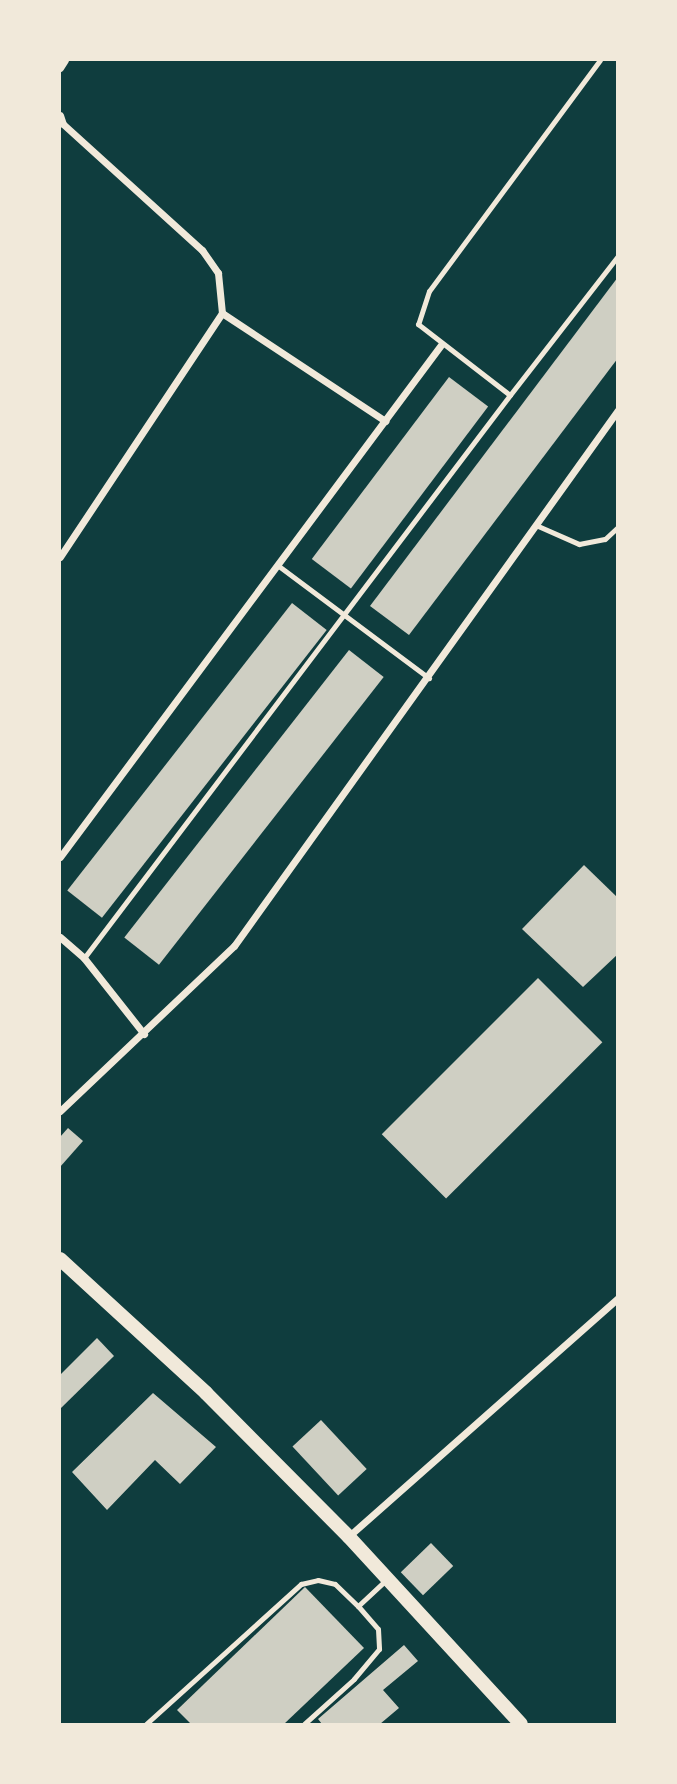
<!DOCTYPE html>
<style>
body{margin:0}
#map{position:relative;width:677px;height:1784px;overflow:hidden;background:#0f3d3e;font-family:"Exo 2",sans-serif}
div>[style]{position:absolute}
.building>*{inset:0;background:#cfcfc3;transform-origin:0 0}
.service>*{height:5px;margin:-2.5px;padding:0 2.5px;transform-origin:2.5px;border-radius:2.5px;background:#f1e9da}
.minor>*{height:7px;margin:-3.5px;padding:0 3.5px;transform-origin:3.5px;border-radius:3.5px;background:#f1e9da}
.secondary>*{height:14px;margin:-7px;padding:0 7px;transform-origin:7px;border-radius:7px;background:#f1e9da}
span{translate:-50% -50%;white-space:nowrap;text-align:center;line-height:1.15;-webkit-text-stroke:5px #f1e9da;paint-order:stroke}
.frame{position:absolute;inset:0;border:61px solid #f1e9da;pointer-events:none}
</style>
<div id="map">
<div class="building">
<i style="clip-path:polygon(618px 277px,618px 358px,409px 635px,370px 606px)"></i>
<i style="left:449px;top:377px;width:49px;height:228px;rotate:37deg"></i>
<i style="left:292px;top:603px;width:44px;height:365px;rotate:38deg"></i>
<i style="left:349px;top:650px;width:44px;height:365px;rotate:38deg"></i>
<i style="clip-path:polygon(584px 865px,618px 898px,618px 954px,583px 987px,522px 929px)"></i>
<i style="left:538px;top:978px;width:91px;height:221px;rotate:45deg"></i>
<i style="clip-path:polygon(68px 1128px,83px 1141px,60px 1167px,60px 1137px)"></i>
<i style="clip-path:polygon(97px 1338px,114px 1356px,60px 1409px,60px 1375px)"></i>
<i style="clip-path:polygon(153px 1393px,216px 1447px,180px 1484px,155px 1460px,107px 1510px,72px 1472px)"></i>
<i style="left:321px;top:1420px;width:67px;height:39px;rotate:47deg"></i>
<i style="left:431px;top:1543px;width:32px;height:42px;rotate:46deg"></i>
<i style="clip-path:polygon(305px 1587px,364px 1648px,284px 1724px,191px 1724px,177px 1710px)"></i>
<i style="clip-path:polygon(404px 1645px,418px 1661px,383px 1690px,399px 1708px,380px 1724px,322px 1724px,318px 1719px)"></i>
</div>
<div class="service">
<i style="left:600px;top:60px;width:287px;rotate:126.5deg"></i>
<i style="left:429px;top:291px;width:35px;rotate:108deg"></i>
<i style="left:418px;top:324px;width:116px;rotate:37.7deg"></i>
<i style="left:510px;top:395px;width:176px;rotate:-52.2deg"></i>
<i style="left:538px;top:526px;width:45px;rotate:23.7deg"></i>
<i style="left:579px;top:544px;width:26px;rotate:-11deg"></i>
<i style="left:605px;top:539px;width:18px;rotate:-43deg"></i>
<i style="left:280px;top:567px;width:186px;rotate:36.7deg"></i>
<i style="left:84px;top:958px;width:706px;rotate:-52.89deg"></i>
<i style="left:358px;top:1606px;width:38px;rotate:-43deg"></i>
<i style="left:146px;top:1724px;width:209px;rotate:-42.1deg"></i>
<i style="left:301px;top:1584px;width:17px;rotate:-13deg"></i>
<i style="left:318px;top:1580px;width:17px;rotate:13deg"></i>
<i style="left:335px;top:1584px;width:32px;rotate:44deg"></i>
<i style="left:358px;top:1606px;width:30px;rotate:49deg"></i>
<i style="left:378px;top:1629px;width:20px;rotate:87deg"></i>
<i style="left:379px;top:1649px;width:39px;rotate:130deg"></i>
<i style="left:354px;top:1679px;width:67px;rotate:138deg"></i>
</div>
<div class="minor">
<i style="left:60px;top:68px;width:9px;rotate:-58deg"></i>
<i style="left:60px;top:115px;width:9px;rotate:72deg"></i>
<i style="left:63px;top:124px;width:188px;rotate:42.2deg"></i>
<i style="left:202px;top:250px;width:28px;rotate:55deg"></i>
<i style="left:218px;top:273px;width:40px;rotate:84.3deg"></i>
<i style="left:222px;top:313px;width:293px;rotate:123.6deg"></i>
<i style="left:222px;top:313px;width:196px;rotate:33.5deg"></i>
<i style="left:60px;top:857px;width:638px;rotate:-53.35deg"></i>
<i style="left:60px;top:937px;width:32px;rotate:41deg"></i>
<i style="left:84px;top:958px;width:97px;rotate:51.7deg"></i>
<i style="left:60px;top:1111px;width:240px;rotate:-43.5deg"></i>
<i style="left:234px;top:946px;width:659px;rotate:-54.38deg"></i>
<i style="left:349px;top:1536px;width:359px;rotate:-41.5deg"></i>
</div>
<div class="secondary">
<i style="left:60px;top:1259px;width:198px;rotate:42.5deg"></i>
<i style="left:206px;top:1393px;width:203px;rotate:45.2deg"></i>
<i style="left:349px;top:1537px;width:254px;rotate:47.4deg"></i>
</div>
<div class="frame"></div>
</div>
